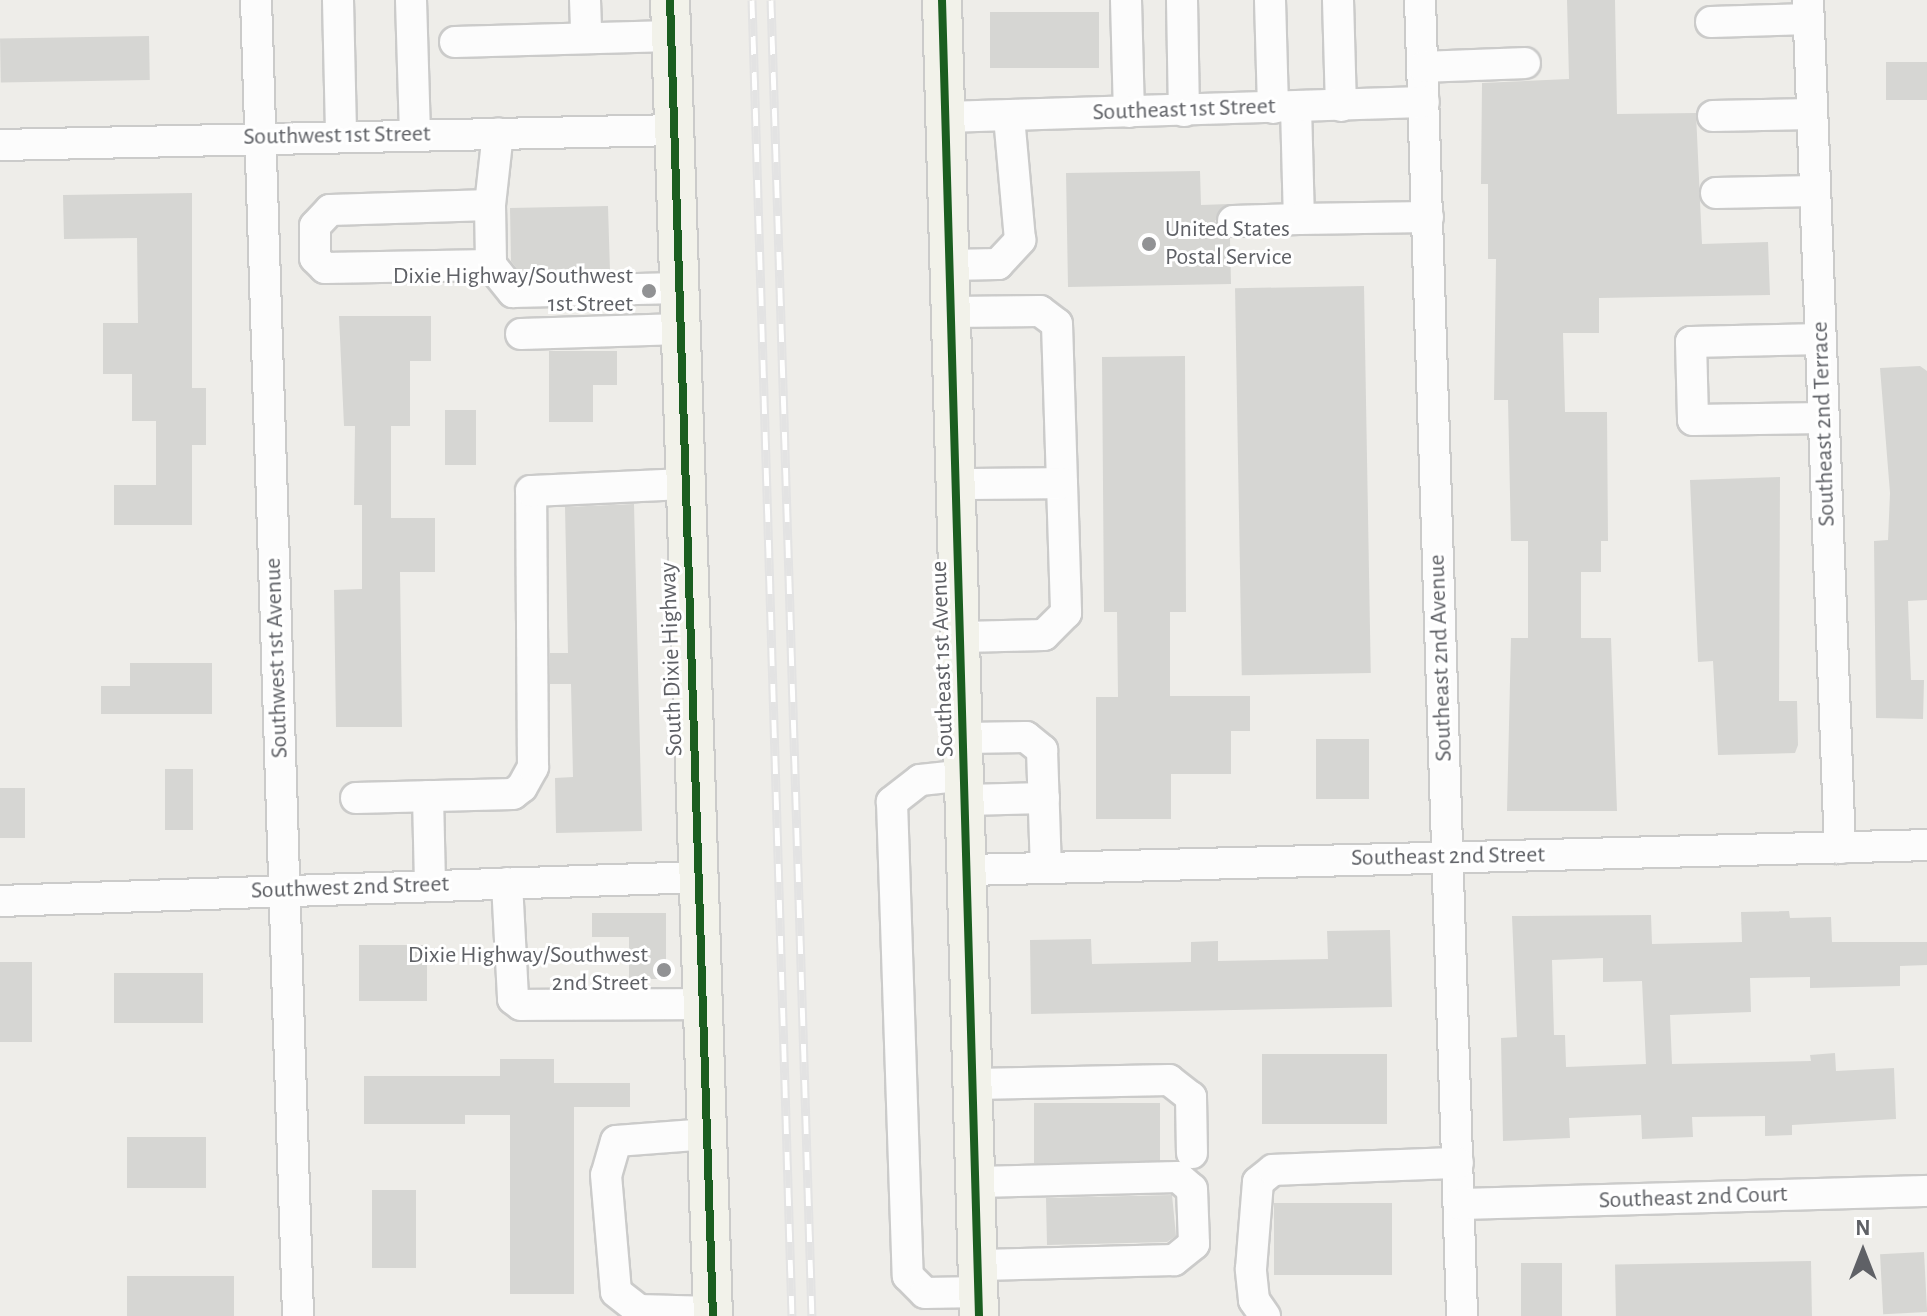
<!DOCTYPE html>
<style>
body{margin:0}
#map{position:relative;width:1927px;height:1316px;overflow:hidden;background:#eeede9;font-family:"Alegreya Sans",sans-serif}
div>[style]{position:absolute}
.building>*{inset:0;background:#d6d6d3;transform-origin:0 0}
.roads{filter:drop-shadow(2px 0 #cbcbca) drop-shadow(-2px 0 #cbcbca) drop-shadow(0 2px #cbcbca) drop-shadow(0 -2px #cbcbca)}
.minor>*{height:30px;margin:-15px;padding:0 15px;transform-origin:15px;border-radius:15px;background:#fcfcfc}
.major>*{height:38px;margin:-19px;padding:0 19px;transform-origin:19px;border-radius:19px;background:#f2f2ea}
.rail>*{height:9px;margin-top:-4.5px;transform-origin:0;background:repeating-linear-gradient(90deg,#fff 0 18px,#e3e3e3 0 36px);box-sizing:border-box;border-block:2px solid #e3e3e3}
.cycleway>*{height:8px;margin:-4px;padding:0 4px;transform-origin:4px;border-radius:4px;background:#1b5e20}
.dots>*{width:22px;height:22px;translate:-50% -50%;box-sizing:border-box;border:4px solid #fff;border-radius:50%}
span{translate:-50% -50%;white-space:nowrap;text-align:center;line-height:1.15;-webkit-text-stroke:6px #fff;paint-order:stroke}
.street-label{font-size:24px;color:#5f6166}
.poi-label{font-size:24px;color:#5f6166}
.left{translate:0 -50%;text-align:left}
.right{translate:-100% -50%;text-align:right}
.north{position:absolute;left:1823px;top:1212px;width:80px;height:80px;-webkit-text-stroke:6px #fff;paint-order:stroke;rotate:0deg;font-size:22px;font-weight:700;line-height:32px;text-align:center;color:#5f6166}
.north::after{content:'';display:block;margin:auto;width:28px;height:36px;background:#5f6166;clip-path:polygon(50% 0,100% 100%,50% 72%,0 100%)}
</style>
<div id="map">
<div class="building">
<i style="clip-path:polygon(1567px 0,1615px 0,1617px 114px,1696px 113px,1702px 244px,1768px 242px,1770px 295px,1599px 298px,1599px 333px,1563px 333px,1565px 412px,1607px 412px,1608px 541px,1601px 541px,1601px 572px,1581px 572px,1581px 638px,1611px 638px,1617px 811px,1507px 811px,1511px 638px,1528px 638px,1528px 541px,1511px 541px,1508px 400px,1494px 400px,1496px 259px,1488px 259px,1488px 184px,1481px 184px,1482px 83px,1569px 79px)"></i>
<i style="left:990px;top:12px;width:109px;height:56px"></i>
<i style="left:149px;top:36px;width:44px;height:149px;rotate:89deg"></i>
<i style="left:1927px;top:62px;width:38px;height:41px;rotate:90deg"></i>
<i style="clip-path:polygon(1200px 171px,1201px 205px,1229px 204px,1215px 221px,1230px 238px,1231px 284px,1068px 287px,1066px 173px)"></i>
<i style="clip-path:polygon(192px 193px,192px 388px,206px 388px,206px 445px,192px 445px,192px 525px,114px 525px,114px 485px,156px 485px,156px 421px,132px 421px,132px 374px,103px 374px,103px 323px,138px 323px,137px 238px,64px 239px,63px 195px)"></i>
<i style="clip-path:polygon(608px 206px,610px 272px,521px 274px,511px 261px,510px 208px)"></i>
<i style="left:1364px;top:286px;width:387px;height:129px;rotate:89deg"></i>
<i style="clip-path:polygon(339px 316px,431px 316px,431px 361px,410px 361px,410px 426px,391px 426px,391px 518px,435px 518px,435px 572px,400px 572px,402px 727px,336px 727px,334px 590px,362px 589px,362px 505px,354px 505px,355px 426px,344px 426px)"></i>
<i style="clip-path:polygon(549px 351px,617px 351px,617px 385px,593px 385px,593px 422px,549px 422px)"></i>
<i style="clip-path:polygon(1185px 356px,1186px 612px,1170px 612px,1170px 696px,1250px 696px,1250px 731px,1231px 731px,1231px 774px,1171px 774px,1171px 819px,1096px 819px,1096px 697px,1118px 697px,1117px 612px,1104px 612px,1102px 357px)"></i>
<i style="clip-path:polygon(1920px 366px,1927px 371px,1927px 600px,1908px 601px,1911px 680px,1924px 680px,1923px 719px,1876px 718px,1874px 541px,1888px 540px,1890px 493px,1880px 368px)"></i>
<i style="left:445px;top:410px;width:31px;height:55px"></i>
<i style="clip-path:polygon(1780px 477px,1779px 701px,1797px 701px,1798px 745px,1795px 753px,1718px 755px,1713px 661px,1698px 662px,1690px 480px)"></i>
<i style="clip-path:polygon(634px 504px,642px 831px,556px 833px,555px 778px,573px 777px,571px 684px,550px 684px,550px 653px,568px 653px,565px 507px)"></i>
<i style="clip-path:polygon(130px 663px,212px 663px,212px 714px,101px 714px,101px 686px,130px 686px)"></i>
<i style="left:1316px;top:739px;width:53px;height:60px"></i>
<i style="left:193px;top:769px;width:61px;height:28px;rotate:90deg"></i>
<i style="left:0;top:788px;width:25px;height:50px"></i>
<i style="clip-path:polygon(evenodd,1789px 911px,1790px 918px,1831px 917px,1832px 942px,1927px 942px,1927px 965px,1900px 966px,1900px 986px,1810px 988px,1810px 977px,1750px 978px,1751px 1012px,1670px 1015px,1672px 1064px,1811px 1061px,1810px 1055px,1835px 1053px,1836px 1071px,1894px 1068px,1896px 1119px,1792px 1125px,1792px 1135px,1765px 1136px,1765px 1116px,1692px 1117px,1693px 1137px,1642px 1139px,1641px 1115px,1569px 1118px,1570px 1138px,1503px 1141px,1501px 1038px,1517px 1037px,1512px 916px,1651px 915px,1652px 944px,1742px 942px,1741px 912px,1789px 911px,1603px 958px,1603px 982px,1642px 981px,1646px 1064px,1566px 1067px,1565px 1035px,1554px 1035px,1552px 960px,1603px 958px)"></i>
<i style="clip-path:polygon(592px 913px,666px 913px,666px 979px,629px 979px,629px 937px,592px 937px)"></i>
<i style="clip-path:polygon(1390px 930px,1392px 1007px,1031px 1014px,1030px 940px,1091px 939px,1092px 964px,1191px 962px,1191px 942px,1218px 941px,1218px 961px,1328px 959px,1327px 931px)"></i>
<i style="left:359px;top:945px;width:68px;height:56px"></i>
<i style="left:0;top:962px;width:32px;height:80px"></i>
<i style="left:114px;top:973px;width:89px;height:50px"></i>
<i style="left:1262px;top:1054px;width:125px;height:70px"></i>
<i style="clip-path:polygon(500px 1059px,554px 1059px,554px 1083px,630px 1083px,630px 1107px,574px 1107px,574px 1294px,510px 1294px,510px 1115px,465px 1115px,465px 1124px,364px 1124px,364px 1076px,500px 1076px)"></i>
<i style="left:1034px;top:1103px;width:126px;height:60px"></i>
<i style="left:127px;top:1137px;width:79px;height:51px"></i>
<i style="left:372px;top:1190px;width:44px;height:78px"></i>
<i style="clip-path:polygon(1046px 1198px,1172px 1195px,1176px 1236px,1167px 1242px,1047px 1245px)"></i>
<i style="left:1274px;top:1203px;width:118px;height:72px"></i>
<i style="left:1924px;top:1252px;width:60px;height:44px;rotate:87deg"></i>
<i style="left:1811px;top:1261px;width:55px;height:196px;rotate:89deg"></i>
<i style="left:1521px;top:1263px;width:41px;height:53px"></i>
<i style="left:127px;top:1276px;width:107px;height:40px"></i>
</div>
<div class="roads">
<div class="minor">
<i style="left:256px;top:0;width:1317px;rotate:88.17deg"></i>
<i style="left:338px;top:0;width:136px;rotate:88.7deg"></i>
<i style="left:411px;top:0;width:134px;rotate:88.3deg"></i>
<i style="left:585px;top:0;width:38px;rotate:88deg"></i>
<i style="left:1126px;top:0;width:112px;rotate:88.5deg"></i>
<i style="left:1182px;top:0;width:111px;rotate:89deg"></i>
<i style="left:1270px;top:0;width:108px;rotate:88.4deg"></i>
<i style="left:1338px;top:0;width:106px;rotate:88.4deg"></i>
<i style="left:1420px;top:0;width:1317px;rotate:88.17deg"></i>
<i style="left:1808px;top:0;width:849px;rotate:87.84deg"></i>
<i style="left:1711px;top:22px;width:98px;rotate:-1.8deg"></i>
<i style="left:455px;top:42px;width:216px;rotate:-1.6deg"></i>
<i style="left:1423px;top:67px;width:102px;rotate:-2.2deg"></i>
<i style="left:1296px;top:107px;width:112px;rotate:88.5deg"></i>
<i style="left:1299px;top:219px;width:129px;rotate:-0.9deg"></i>
<i style="left:1713px;top:116px;width:99px;rotate:-1.2deg"></i>
<i style="left:945px;top:117px;width:479px;rotate:-1.8deg"></i>
<i style="left:0;top:145px;width:674px;rotate:-1.27deg"></i>
<i style="left:1716px;top:193px;width:99px;rotate:-1.2deg"></i>
<i style="left:490px;top:205px;width:60px;rotate:89deg"></i>
<i style="left:491px;top:265px;width:166px;rotate:179deg"></i>
<i style="left:325px;top:268px;width:14px;rotate:-135deg"></i>
<i style="left:315px;top:258px;width:32px;rotate:-90deg"></i>
<i style="left:315px;top:226px;width:22px;rotate:-47deg"></i>
<i style="left:330px;top:210px;width:160px;rotate:-1.8deg"></i>
<i style="left:490px;top:205px;width:72px;rotate:-83.7deg"></i>
<i style="left:1233px;top:221px;width:66px;rotate:-1.7deg"></i>
<i style="left:491px;top:265px;width:35px;rotate:51deg"></i>
<i style="left:513px;top:292px;width:166px;rotate:-1.4deg"></i>
<i style="left:950px;top:265px;width:48px;rotate:-1.2deg"></i>
<i style="left:998px;top:264px;width:33px;rotate:-47deg"></i>
<i style="left:1020px;top:240px;width:124px;rotate:-95.1deg"></i>
<i style="left:952px;top:312px;width:88px;rotate:-0.7deg"></i>
<i style="left:1040px;top:311px;width:21px;rotate:37deg"></i>
<i style="left:1057px;top:324px;width:289px;rotate:88.2deg"></i>
<i style="left:1066px;top:613px;width:31px;rotate:135deg"></i>
<i style="left:1044px;top:635px;width:81px;rotate:178.6deg"></i>
<i style="left:521px;top:334px;width:160px;rotate:-1.8deg"></i>
<i style="left:1821px;top:339px;width:130px;rotate:178.7deg"></i>
<i style="left:1691px;top:342px;width:78px;rotate:88.5deg"></i>
<i style="left:1693px;top:420px;width:131px;rotate:-0.9deg"></i>
<i style="left:957px;top:484px;width:105px;rotate:-0.5deg"></i>
<i style="left:965px;top:738px;width:61px;rotate:-0.9deg"></i>
<i style="left:1026px;top:737px;width:21px;rotate:39deg"></i>
<i style="left:1042px;top:750px;width:118px;rotate:88.1deg"></i>
<i style="left:967px;top:775px;width:47px;rotate:173.9deg"></i>
<i style="left:920px;top:780px;width:36px;rotate:142deg"></i>
<i style="left:892px;top:802px;width:474px;rotate:88.1deg"></i>
<i style="left:908px;top:1276px;width:24px;rotate:45deg"></i>
<i style="left:925px;top:1293px;width:56px;rotate:-1deg"></i>
<i style="left:428px;top:796px;width:90px;rotate:88.7deg"></i>
<i style="left:356px;top:798px;width:157px;rotate:-1.5deg"></i>
<i style="left:513px;top:794px;width:11px;rotate:-38deg"></i>
<i style="left:522px;top:787px;width:23px;rotate:-61deg"></i>
<i style="left:533px;top:767px;width:276px;rotate:-90.4deg"></i>
<i style="left:531px;top:491px;width:155px;rotate:-2.6deg"></i>
<i style="left:967px;top:800px;width:77px;rotate:-1.5deg"></i>
<i style="left:969px;top:870px;width:958px;rotate:-1.49deg"></i>
<i style="left:507px;top:883px;width:116px;rotate:87deg"></i>
<i style="left:513px;top:999px;width:10px;rotate:37deg"></i>
<i style="left:521px;top:1005px;width:184px;rotate:-0.3deg"></i>
<i style="left:0;top:901px;width:700px;rotate:-1.96deg"></i>
<i style="left:975px;top:1084px;width:194px;rotate:-1.2deg"></i>
<i style="left:1169px;top:1080px;width:28px;rotate:38deg"></i>
<i style="left:1191px;top:1097px;width:56px;rotate:89deg"></i>
<i style="left:708px;top:1134px;width:92px;rotate:175.6deg"></i>
<i style="left:616px;top:1141px;width:35px;rotate:106deg"></i>
<i style="left:606px;top:1175px;width:117px;rotate:85.1deg"></i>
<i style="left:616px;top:1292px;width:29px;rotate:38deg"></i>
<i style="left:639px;top:1310px;width:74px;rotate:1.5deg"></i>
<i style="left:978px;top:1182px;width:200px;rotate:-1.4deg"></i>
<i style="left:1178px;top:1177px;width:18px;rotate:41deg"></i>
<i style="left:1192px;top:1189px;width:55px;rotate:87.9deg"></i>
<i style="left:1194px;top:1244px;width:26px;rotate:141deg"></i>
<i style="left:1174px;top:1260px;width:192px;rotate:178.5deg"></i>
<i style="left:1459px;top:1204px;width:468px;rotate:-1.6deg"></i>
<i style="left:1265px;top:1316px;width:19px;rotate:-125deg"></i>
<i style="left:1254px;top:1300px;width:31px;rotate:-96deg"></i>
<i style="left:1251px;top:1269px;width:87px;rotate:-85.4deg"></i>
<i style="left:1258px;top:1182px;width:19px;rotate:-39deg"></i>
<i style="left:1273px;top:1170px;width:185px;rotate:-2.2deg"></i>
</div>
<div class="major">
<i style="left:670px;top:0;width:1317px;rotate:88.13deg"></i>
<i style="left:942px;top:0;width:1317px;rotate:88.39deg"></i>
</div>
</div>
<div class="rail">
<i style="left:752px;top:0;width:1317px;rotate:88.26deg"></i>
<i style="left:771px;top:0;width:1317px;rotate:88.22deg"></i>
</div>
<div class="cycleway">
<i style="left:670px;top:0;width:1317px;rotate:88.13deg"></i>
<i style="left:942px;top:0;width:1317px;rotate:88.39deg"></i>
</div>
<div class="dots">
<i style="left:1149px;top:244px;background:#919294"></i>
<i style="left:649px;top:291px;background:#919294"></i>
<i style="left:664px;top:970px;background:#919294"></i>
</div>
<div class="street-label">
<span style="left:1184px;top:110px;rotate:-2deg">Southeast 1st Street</span>
<span style="left:337px;top:136px;rotate:-1deg">Southwest 1st Street</span>
<span style="left:1824px;top:424px;rotate:-92deg">Southeast 2nd Terrace</span>
<span style="left:277px;top:658px;rotate:-92deg">Southwest 1st Avenue</span>
<span style="left:1441px;top:658px;rotate:-92deg">Southeast 2nd Avenue</span>
<span style="left:672px;top:659px;rotate:-92deg">South Dixie Highway</span>
<span style="left:943px;top:659px;rotate:-92deg">Southeast 1st Avenue</span>
<span style="left:1448px;top:857px;rotate:-1deg">Southeast 2nd Street</span>
<span style="left:350px;top:888px;rotate:-2deg">Southwest 2nd Street</span>
<span style="left:1693px;top:1198px;rotate:-2deg">Southeast 2nd Court</span>
</div>
<div class="poi-label">
<span class="left" style="left:1165px;top:244px">United States<br>Postal Service</span>
<span class="right" style="left:633px;top:291px">Dixie Highway/Southwest<br>1st Street</span>
<span class="right" style="left:648px;top:970px">Dixie Highway/Southwest<br>2nd Street</span>
</div>
<div class="north">N</div>
</div>
